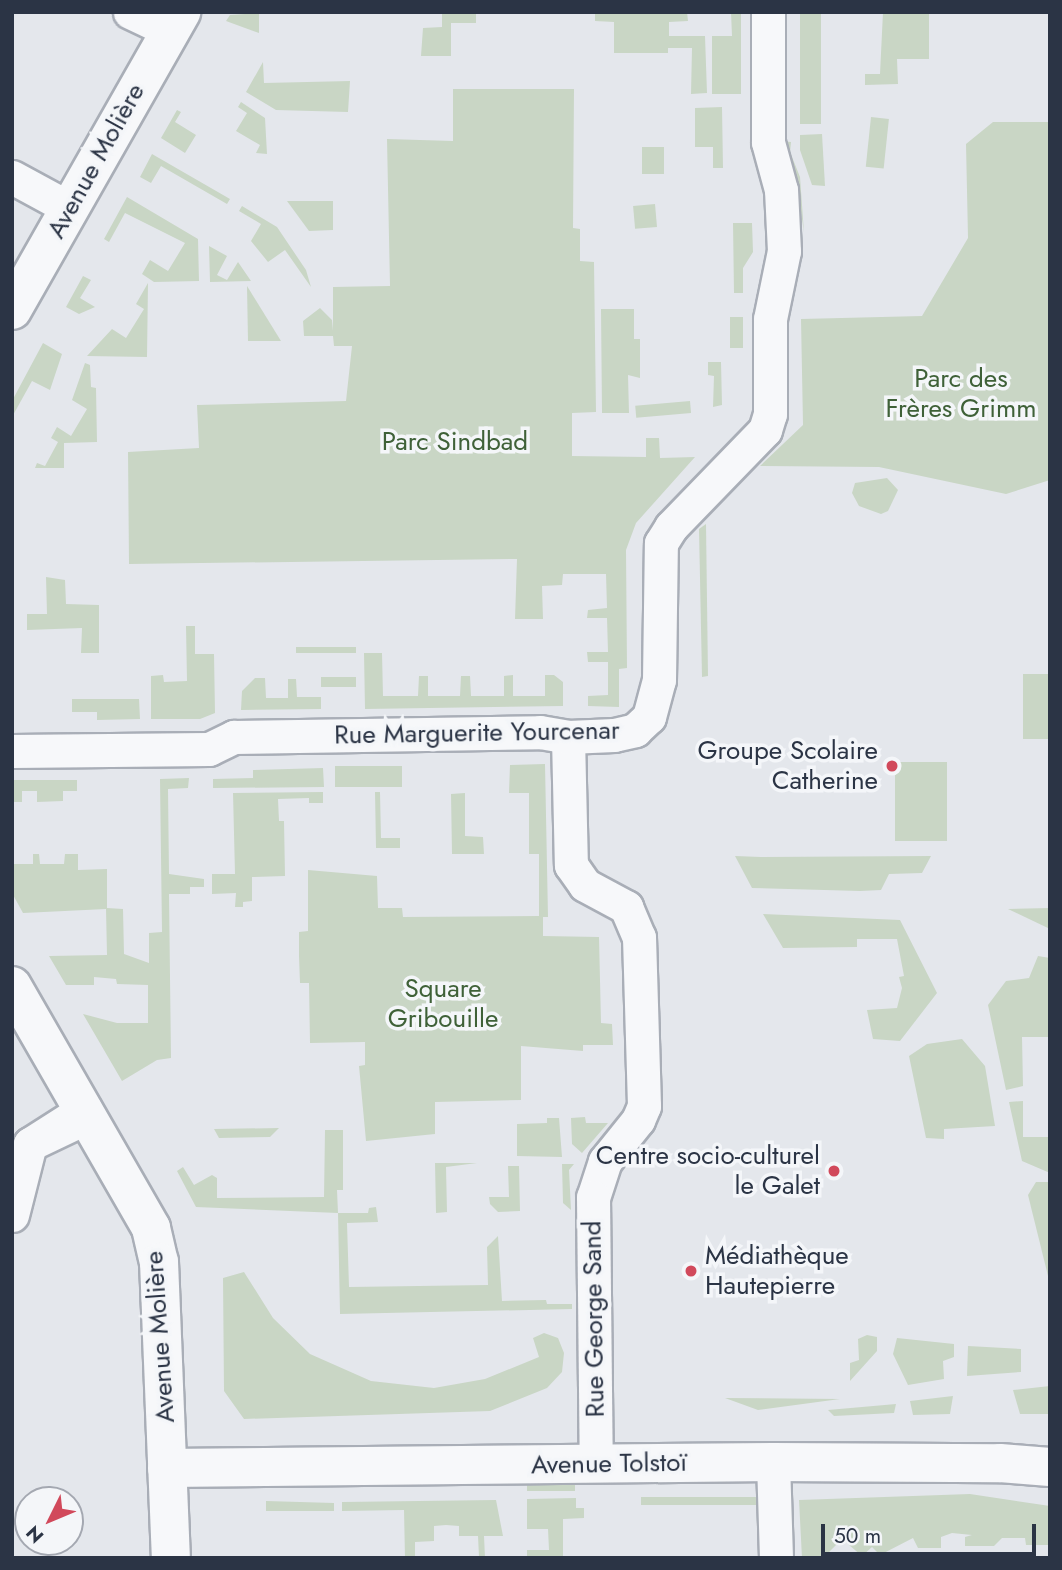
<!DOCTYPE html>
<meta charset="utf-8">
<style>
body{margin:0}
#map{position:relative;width:1062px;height:1570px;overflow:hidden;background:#e4e7ec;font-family:Jost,sans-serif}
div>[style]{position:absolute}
.green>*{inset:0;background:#c9d6c5;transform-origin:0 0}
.roads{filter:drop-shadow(2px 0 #a9aeb7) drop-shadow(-2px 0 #a9aeb7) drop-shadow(0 2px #a9aeb7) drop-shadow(0 -2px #a9aeb7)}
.minor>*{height:33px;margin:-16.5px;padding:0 16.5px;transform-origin:16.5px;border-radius:16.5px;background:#f7f8fa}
.tertiary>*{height:38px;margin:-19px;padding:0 19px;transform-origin:19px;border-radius:19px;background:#f7f8fa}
.dots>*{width:19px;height:19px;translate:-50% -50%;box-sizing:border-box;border:4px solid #f4f6f9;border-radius:50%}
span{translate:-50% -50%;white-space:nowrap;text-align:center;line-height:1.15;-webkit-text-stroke:7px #f4f6f9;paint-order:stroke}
.street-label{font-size:26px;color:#2b3445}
.park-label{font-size:26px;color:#3f6138}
.poi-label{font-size:26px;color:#2b3445}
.right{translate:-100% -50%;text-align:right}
.left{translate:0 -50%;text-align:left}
.frame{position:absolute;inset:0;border:14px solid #2b3445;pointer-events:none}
.north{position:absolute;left:14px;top:1486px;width:70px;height:70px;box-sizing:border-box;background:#f4f6f9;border:2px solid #a4a8b1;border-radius:50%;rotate:227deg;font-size:19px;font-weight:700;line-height:28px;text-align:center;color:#2b3445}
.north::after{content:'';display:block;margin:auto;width:24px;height:32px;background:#d1495b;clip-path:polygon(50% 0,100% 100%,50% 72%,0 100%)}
.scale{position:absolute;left:821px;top:1524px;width:215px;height:32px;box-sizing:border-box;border:4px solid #2b3445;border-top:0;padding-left:9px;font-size:21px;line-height:24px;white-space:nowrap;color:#2b3445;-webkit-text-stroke:5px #f4f6f9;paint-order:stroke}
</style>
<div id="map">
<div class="green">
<i style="clip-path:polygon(442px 12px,476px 12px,476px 23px,451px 23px,451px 56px,421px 56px,423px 28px,442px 27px)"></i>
<i style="clip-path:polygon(595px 12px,687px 12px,688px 21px,669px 22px,669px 36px,705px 36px,707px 93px,691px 94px,692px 48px,668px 48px,668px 53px,614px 53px,614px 22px,595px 21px)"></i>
<i style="clip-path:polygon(731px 12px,741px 12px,741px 94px,712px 94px,712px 36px,732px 36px)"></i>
<i style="left:800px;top:12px;width:21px;height:112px"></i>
<i style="clip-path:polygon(883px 12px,929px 12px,929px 59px,897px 59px,898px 84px,865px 85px,865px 74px,880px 74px)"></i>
<i style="clip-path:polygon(259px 13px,259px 33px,226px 21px,230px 15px)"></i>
<i style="clip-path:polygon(263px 62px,264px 83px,350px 81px,348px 112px,276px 110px,246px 92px)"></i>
<i style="clip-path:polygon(453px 89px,574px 89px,573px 228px,580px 229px,580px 261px,594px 262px,596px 412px,572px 413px,572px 456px,646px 457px,646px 438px,659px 438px,660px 458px,695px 457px,636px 523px,626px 550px,627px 668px,619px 669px,619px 707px,588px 706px,588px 696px,608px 695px,608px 662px,588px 662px,587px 652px,608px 652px,607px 618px,587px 618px,588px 610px,607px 608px,606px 574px,563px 574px,562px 585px,542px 586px,543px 619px,515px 619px,517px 559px,129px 564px,128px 452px,199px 448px,197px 405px,346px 401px,352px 346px,334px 346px,333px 336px,304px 336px,303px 321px,320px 308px,332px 320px,333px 331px,333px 287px,390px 286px,387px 139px,453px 141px)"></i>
<i style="clip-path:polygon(241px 102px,265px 118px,267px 154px,256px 153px,260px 145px,236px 131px,247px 113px,238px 107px)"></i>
<i style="clip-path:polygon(722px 107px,723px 168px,713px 168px,713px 147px,695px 147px,695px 108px)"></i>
<i style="clip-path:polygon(177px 110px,181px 112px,175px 122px,196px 135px,185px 153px,161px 138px)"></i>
<i style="left:871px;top:117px;width:18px;height:50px;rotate:6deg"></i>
<i style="clip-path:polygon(993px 122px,1050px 122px,1050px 480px,1006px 494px,879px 467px,760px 466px,803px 425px,801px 319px,922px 316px,968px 238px,966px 144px)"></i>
<i style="clip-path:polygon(822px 134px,825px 186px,812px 185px,800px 150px,800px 135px)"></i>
<i style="clip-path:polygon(781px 141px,791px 142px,790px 152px,800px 177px,804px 233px,797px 183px)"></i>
<i style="left:664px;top:147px;width:27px;height:22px;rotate:90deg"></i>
<i style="clip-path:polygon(152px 154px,230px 199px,227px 204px,161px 166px,151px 183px,140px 177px)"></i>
<i style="clip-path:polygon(127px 197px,198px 239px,199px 281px,154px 282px,142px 274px,150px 260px,168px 271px,185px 243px,125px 213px,109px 242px,104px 239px)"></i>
<i style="clip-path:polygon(287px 201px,333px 201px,333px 230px,309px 231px)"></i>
<i style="left:655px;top:204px;width:23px;height:22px;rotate:85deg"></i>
<i style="clip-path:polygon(242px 206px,277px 227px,306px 270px,311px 287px,285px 250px,268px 262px,251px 241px,261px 224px,239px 211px)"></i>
<i style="clip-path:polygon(733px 223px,752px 223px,753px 252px,743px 268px,743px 293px,734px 293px)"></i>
<i style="clip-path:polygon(209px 246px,227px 256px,217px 275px,227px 280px,238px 262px,251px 281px,210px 282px)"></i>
<i style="clip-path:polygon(83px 276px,91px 280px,80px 298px,95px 307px,79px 314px,66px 307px)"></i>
<i style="clip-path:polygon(148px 283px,147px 357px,87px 356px,112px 329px,126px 338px,144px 309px,136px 304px)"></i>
<i style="clip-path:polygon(247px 286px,281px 341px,248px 341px)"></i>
<i style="clip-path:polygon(601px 309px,634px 309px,634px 339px,640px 339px,640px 378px,628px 375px,629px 413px,602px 413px)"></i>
<i style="left:730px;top:317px;width:13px;height:31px"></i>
<i style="clip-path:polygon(43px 343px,62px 354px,50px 390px,32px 381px,12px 417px,12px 401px)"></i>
<i style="clip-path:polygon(708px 362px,721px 362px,722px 405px,713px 407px,714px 376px,708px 375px)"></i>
<i style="clip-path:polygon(85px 363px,90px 365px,91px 387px,96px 388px,97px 442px,64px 443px,64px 468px,35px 468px,37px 463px,45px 466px,58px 442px,51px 438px,57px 427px,71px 436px,87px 409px,72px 400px)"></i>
<i style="left:690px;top:401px;width:12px;height:55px;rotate:85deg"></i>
<i style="clip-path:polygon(887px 478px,898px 490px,888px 511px,881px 514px,859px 506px,852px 493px,855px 483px)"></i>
<i style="clip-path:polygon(706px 524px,708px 676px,702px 677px,699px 529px)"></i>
<i style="clip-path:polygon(46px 577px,65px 580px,66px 604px,99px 605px,99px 653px,81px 653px,82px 628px,27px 630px,27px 614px,47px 614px)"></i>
<i style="clip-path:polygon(186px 626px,195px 626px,195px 654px,214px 654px,215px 713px,200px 719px,151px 719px,151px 676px,163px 675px,164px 682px,187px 681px)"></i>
<i style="left:296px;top:647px;width:60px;height:6px"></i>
<i style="clip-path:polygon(364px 653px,382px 653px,383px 696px,418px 696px,419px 676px,428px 676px,428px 696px,460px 696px,461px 676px,470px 676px,471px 696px,504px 696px,504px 676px,513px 675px,513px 696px,545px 696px,545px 675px,554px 675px,563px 682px,563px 706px,365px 709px)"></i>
<i style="left:1050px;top:674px;width:65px;height:27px;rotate:90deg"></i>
<i style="left:356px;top:677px;width:10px;height:35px;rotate:90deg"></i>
<i style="clip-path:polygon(255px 678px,265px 678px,266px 698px,288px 698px,288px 679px,296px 679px,297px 697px,321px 697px,321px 709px,241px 710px,242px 691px)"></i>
<i style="clip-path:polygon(72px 699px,139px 699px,140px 719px,97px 720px,97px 712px,72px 712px)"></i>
<i style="left:895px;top:762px;width:52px;height:79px"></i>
<i style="clip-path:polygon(545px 764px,548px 917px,543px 917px,543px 936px,599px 937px,601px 1023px,612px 1024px,613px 1045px,583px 1045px,583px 1051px,521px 1046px,521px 1100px,435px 1102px,435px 1134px,366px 1141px,359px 1066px,365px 1065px,365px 1042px,310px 1043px,309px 983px,300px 983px,299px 956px,299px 932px,308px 931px,308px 870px,377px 876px,378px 908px,402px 908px,403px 917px,539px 916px,539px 854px,529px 854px,529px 793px,509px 793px,510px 765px)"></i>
<i style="left:402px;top:766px;width:21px;height:67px;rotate:90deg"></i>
<i style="clip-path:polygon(323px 768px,324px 787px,213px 788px,213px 779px,253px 778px,253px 770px)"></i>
<i style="clip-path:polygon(189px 778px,188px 788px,168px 789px,169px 874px,204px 879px,204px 887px,190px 887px,190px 894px,169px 894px,171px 1058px,157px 1060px,122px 1081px,83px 1014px,117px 1023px,148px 1023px,148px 985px,117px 984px,116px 979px,94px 977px,94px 985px,66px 985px,49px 956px,107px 955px,106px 909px,23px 913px,12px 893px,12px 864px,33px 864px,33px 854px,39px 854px,40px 864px,64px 864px,65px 854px,78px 854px,78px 870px,107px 869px,107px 908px,123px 909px,124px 954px,149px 963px,149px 933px,162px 932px,160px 779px)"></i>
<i style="clip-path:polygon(12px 780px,77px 780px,77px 791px,63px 791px,63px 801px,37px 802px,37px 791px,22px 791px,22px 802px,12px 802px)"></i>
<i style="clip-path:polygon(323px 792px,323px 803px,309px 803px,309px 798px,278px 799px,279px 821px,284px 821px,285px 876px,252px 877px,252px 901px,243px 902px,243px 907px,235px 907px,236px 893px,212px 894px,212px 874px,235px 874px,233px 793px)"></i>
<i style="clip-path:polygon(375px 792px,380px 792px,381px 838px,400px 838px,400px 848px,376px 848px)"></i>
<i style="clip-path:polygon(465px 793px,465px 836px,483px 837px,484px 854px,452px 854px,451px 794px)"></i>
<i style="clip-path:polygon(735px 856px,761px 857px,931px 856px,922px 873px,889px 874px,881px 890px,860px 891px,752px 888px)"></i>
<i style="clip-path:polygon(1050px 908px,1050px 929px,1008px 909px)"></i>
<i style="clip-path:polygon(763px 914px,900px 920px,937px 993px,900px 1041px,873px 1039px,867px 1010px,897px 1008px,902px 988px,899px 977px,904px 976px,897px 939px,857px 939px,857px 947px,783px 948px)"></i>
<i style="clip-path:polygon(1038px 956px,1050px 958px,1050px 1037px,1022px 1037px,1023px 1086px,1006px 1090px,988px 1005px,1006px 981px,1029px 978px)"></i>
<i style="clip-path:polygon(962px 1039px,985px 1066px,995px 1126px,944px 1129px,944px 1139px,926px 1138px,909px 1056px,927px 1044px)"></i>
<i style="clip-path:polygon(1023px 1101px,1023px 1137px,1050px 1137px,1050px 1173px,1022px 1161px,1009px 1102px)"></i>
<i style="clip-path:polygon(585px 1117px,586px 1123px,608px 1123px,582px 1153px,572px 1144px,571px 1118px)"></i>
<i style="clip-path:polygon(547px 1118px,559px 1118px,562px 1157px,517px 1156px,517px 1124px,547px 1123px)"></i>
<i style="clip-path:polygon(279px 1128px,270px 1137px,219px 1138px,214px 1129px)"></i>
<i style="clip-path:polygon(325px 1130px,343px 1130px,343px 1190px,337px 1190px,338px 1213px,368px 1213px,369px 1208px,376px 1207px,378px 1222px,347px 1223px,349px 1287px,488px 1285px,487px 1247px,498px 1236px,502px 1301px,546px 1300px,547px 1304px,572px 1304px,572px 1309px,340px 1314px,338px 1213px,196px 1207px,177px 1171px,183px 1167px,194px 1185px,212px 1175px,217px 1178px,217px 1198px,324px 1197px)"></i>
<i style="clip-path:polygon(435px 1163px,477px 1163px,446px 1167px,447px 1212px,436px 1213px)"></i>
<i style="clip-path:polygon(562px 1164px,574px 1164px,569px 1170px,571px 1210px,563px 1203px)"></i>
<i style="clip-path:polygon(508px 1166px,519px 1166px,520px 1211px,498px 1212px,490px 1204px,489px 1197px,509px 1197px)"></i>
<i style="clip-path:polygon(1036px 1182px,1050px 1182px,1050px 1284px,1028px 1195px)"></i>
<i style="clip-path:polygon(244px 1272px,273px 1318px,310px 1354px,371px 1381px,434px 1388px,485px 1379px,539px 1357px,533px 1338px,544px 1333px,558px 1338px,564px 1353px,562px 1372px,547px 1388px,490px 1411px,244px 1419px,224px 1391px,223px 1278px)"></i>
<i style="clip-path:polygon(867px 1335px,877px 1337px,877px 1351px,850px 1381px,850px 1363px,859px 1360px,858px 1339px)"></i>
<i style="clip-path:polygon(897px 1338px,954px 1344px,954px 1357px,943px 1361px,944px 1379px,908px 1385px,893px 1354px)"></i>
<i style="clip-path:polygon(968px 1346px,1021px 1349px,1021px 1372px,967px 1376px)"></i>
<i style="clip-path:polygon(1050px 1386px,1050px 1414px,1020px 1414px,1013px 1390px)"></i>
<i style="clip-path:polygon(953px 1396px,950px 1414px,913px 1415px,910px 1401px)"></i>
<i style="clip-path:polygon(725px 1398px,840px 1399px,758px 1410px)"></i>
<i style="clip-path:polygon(896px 1404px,894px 1413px,834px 1416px,828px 1410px)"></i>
<i style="left:527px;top:1481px;width:48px;height:10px"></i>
<i style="clip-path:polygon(970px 1494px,1050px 1506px,1050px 1551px,1049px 1545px,1026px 1545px,1025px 1538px,1002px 1538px,994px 1546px,965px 1546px,965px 1537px,972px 1535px,952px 1533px,941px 1537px,941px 1548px,918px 1548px,913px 1538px,880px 1555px,872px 1547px,862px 1556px,842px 1539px,827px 1554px,830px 1558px,802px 1558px,799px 1500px)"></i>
<i style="left:763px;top:1497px;width:8px;height:122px;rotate:90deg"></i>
<i style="clip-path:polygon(576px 1498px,576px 1508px,584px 1508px,584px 1518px,563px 1519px,563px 1558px,527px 1558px,527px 1550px,549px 1550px,548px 1529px,527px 1529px,527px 1499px)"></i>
<i style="clip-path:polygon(496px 1500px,503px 1536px,484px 1536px,485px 1558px,474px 1558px,479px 1557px,478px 1536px,459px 1536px,459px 1526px,446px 1525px,434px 1526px,434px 1541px,415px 1542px,415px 1558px,405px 1558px,404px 1510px,342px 1511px,342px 1502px)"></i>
<i style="clip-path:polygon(266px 1501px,334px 1503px,334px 1511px,266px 1511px)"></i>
</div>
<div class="roads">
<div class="minor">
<i style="left:130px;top:12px;width:44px;rotate:25.4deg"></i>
<i style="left:12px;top:177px;width:65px;rotate:28.5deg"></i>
<i style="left:568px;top:737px;width:128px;rotate:88.7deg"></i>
<i style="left:571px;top:865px;width:24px;rotate:55deg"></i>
<i style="left:585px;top:885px;width:47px;rotate:28.2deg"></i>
<i style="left:626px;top:907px;width:33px;rotate:67deg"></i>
<i style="left:639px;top:937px;width:169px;rotate:88.3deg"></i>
<i style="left:644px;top:1106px;width:15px;rotate:113deg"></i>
<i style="left:638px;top:1120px;width:53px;rotate:128.8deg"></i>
<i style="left:605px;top:1161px;width:38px;rotate:108deg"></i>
<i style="left:593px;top:1197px;width:268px;rotate:89.4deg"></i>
<i style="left:12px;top:751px;width:197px;rotate:-0.6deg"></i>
<i style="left:209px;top:749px;width:28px;rotate:-26deg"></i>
<i style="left:234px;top:737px;width:306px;rotate:-0.9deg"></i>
<i style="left:540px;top:732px;width:28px;rotate:10deg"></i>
<i style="left:568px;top:737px;width:46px;rotate:-2.5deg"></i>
<i style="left:614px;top:735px;width:22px;rotate:-13deg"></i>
<i style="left:635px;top:730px;width:19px;rotate:-43deg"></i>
<i style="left:649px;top:717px;width:38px;rotate:-75deg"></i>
<i style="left:659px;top:680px;width:137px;rotate:-89.2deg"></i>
<i style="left:661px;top:543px;width:19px;rotate:-58deg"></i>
<i style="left:671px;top:527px;width:135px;rotate:-45.9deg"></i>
<i style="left:765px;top:430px;width:17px;rotate:-73deg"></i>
<i style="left:770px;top:414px;width:95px;rotate:-90deg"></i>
<i style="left:770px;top:319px;width:69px;rotate:-78.4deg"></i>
<i style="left:784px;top:251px;width:61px;rotate:-92.8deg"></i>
<i style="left:781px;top:190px;width:50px;rotate:-105.2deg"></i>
<i style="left:768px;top:142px;width:130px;rotate:-90deg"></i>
<i style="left:85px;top:1109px;width:65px;rotate:147.5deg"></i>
<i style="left:30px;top:1144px;width:65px;rotate:-25.4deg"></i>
<i style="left:12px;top:1215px;width:73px;rotate:-75.8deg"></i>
<i style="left:773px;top:1462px;width:96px;rotate:88.2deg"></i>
</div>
<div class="tertiary">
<i style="left:12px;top:310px;width:343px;rotate:-60.4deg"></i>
<i style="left:12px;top:986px;width:279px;rotate:60.1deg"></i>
<i style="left:151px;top:1228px;width:35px;rotate:77deg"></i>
<i style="left:159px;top:1262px;width:296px;rotate:87.7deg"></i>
<i style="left:167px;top:1468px;width:606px;rotate:-0.57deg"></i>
<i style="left:773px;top:1462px;width:227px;rotate:0.3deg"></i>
<i style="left:1000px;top:1463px;width:50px;rotate:4.6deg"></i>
</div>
</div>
<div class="dots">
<i style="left:892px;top:766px;background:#d1495b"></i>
<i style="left:834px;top:1171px;background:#d1495b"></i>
<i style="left:691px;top:1271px;background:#d1495b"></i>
</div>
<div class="street-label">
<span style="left:96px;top:161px;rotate:-61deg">Avenue Molière</span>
<span style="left:477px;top:733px;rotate:-1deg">Rue Marguerite Yourcenar</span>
<span style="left:594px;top:1319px;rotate:-91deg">Rue George Sand</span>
<span style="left:160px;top:1337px;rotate:-94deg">Avenue Molière</span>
<span style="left:609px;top:1464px;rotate:-1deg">Avenue Tolstoï</span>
</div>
<div class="park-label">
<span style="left:961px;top:394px">Parc des<br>Frères Grimm</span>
<span style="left:455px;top:442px">Parc Sindbad</span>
<span style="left:443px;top:1004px">Square<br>Gribouille</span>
</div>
<div class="poi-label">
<span class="right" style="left:878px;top:766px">Groupe Scolaire<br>Catherine</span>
<span class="right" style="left:820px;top:1171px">Centre socio-culturel<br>le Galet</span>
<span class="left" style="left:705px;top:1271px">Médiathèque<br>Hautepierre</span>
</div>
<div class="frame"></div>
<div class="north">N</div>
<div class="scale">50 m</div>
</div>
